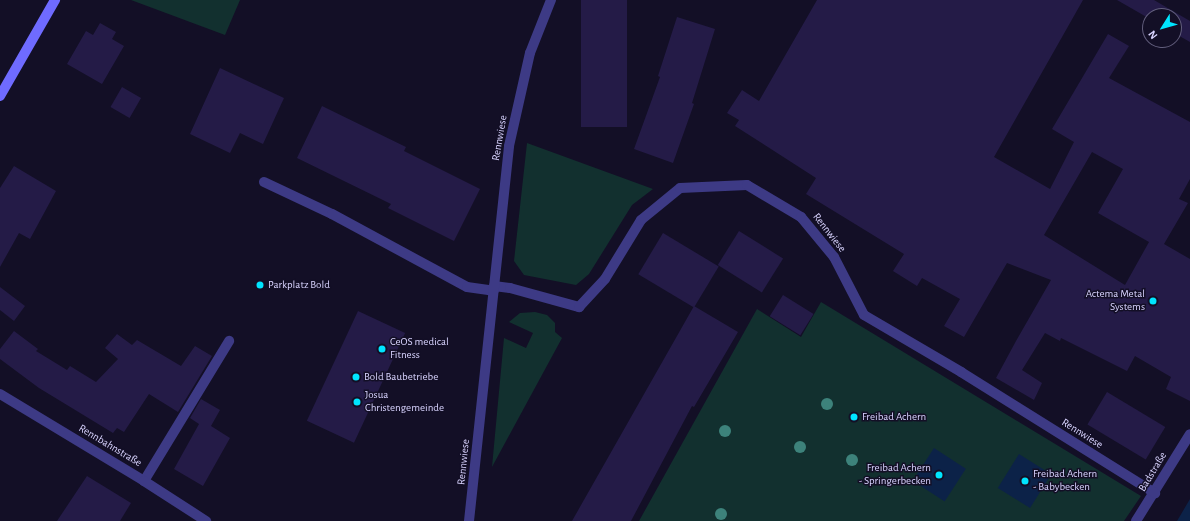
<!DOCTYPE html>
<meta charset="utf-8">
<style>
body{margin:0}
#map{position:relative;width:1190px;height:521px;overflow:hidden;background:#130f26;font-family:"Alegreya Sans",sans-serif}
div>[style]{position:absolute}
.green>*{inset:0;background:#12302f}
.water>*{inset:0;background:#0c2248;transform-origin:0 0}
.building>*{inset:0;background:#241b47;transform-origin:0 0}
.lane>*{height:10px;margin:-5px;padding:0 5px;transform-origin:5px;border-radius:5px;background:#3d3a85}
.street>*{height:10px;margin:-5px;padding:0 5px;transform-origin:5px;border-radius:5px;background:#3d3a85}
.secondary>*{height:10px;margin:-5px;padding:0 5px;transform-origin:5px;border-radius:5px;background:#6f6bff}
.trees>*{width:12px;height:12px;margin:-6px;border-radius:50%;background:#3d827b}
.dots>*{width:11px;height:11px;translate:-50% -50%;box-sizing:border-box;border:2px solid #130f26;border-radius:50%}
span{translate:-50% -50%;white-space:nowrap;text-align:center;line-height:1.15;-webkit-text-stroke:3px #130f26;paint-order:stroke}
.street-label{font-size:11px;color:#d9d4ff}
.poi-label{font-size:11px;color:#d9d4ff}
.left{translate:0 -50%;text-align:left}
.right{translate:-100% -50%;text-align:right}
.north{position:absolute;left:1142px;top:8px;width:40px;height:40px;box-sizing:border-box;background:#130f26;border:1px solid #625e7d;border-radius:50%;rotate:233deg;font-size:11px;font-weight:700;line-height:16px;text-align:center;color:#d9d4ff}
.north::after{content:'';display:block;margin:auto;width:14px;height:18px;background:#00e5ff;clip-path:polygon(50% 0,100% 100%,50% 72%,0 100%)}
</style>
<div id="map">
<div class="green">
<i style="clip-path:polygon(131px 0,240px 0,225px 35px)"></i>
<i style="clip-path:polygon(527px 143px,653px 189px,632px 205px,589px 274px,576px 285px,524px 275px,514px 261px)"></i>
<i style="clip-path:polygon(821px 302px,1141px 496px,1124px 521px,639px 521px,757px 309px,801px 337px)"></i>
<i style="clip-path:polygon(535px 312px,547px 315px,555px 323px,555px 332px,562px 338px,492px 467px,504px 338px,526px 348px,533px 333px,509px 322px,520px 313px)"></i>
</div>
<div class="water">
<i style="left:934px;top:448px;width:38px;height:39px;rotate:33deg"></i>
<i style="left:1019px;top:454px;width:38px;height:40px;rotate:32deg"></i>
<i style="clip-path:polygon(1190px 499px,1190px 521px,1177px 521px)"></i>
</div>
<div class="building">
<i style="left:581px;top:0;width:46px;height:127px"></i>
<i style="clip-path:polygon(evenodd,817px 0,1083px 0,994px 157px,1050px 189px,1074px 142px,1052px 129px,1108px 34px,1129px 46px,1109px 78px,1190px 122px,1190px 179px,1179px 199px,1188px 203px,1164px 244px,1190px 259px,1190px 401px,1166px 389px,1171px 377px,1135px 356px,1127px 371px,1061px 338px,1060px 341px,1045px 333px,1022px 370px,1042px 383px,1034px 400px,996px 378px,1016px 341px,1051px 280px,1007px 263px,964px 337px,944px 326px,960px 299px,922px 278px,917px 286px,893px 271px,904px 254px,806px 194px,816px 178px,735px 126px,739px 120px,727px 113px,742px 90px,759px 101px,817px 0,1092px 152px,1123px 169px,1098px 213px,1149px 242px,1125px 285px,1044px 235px,1092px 152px)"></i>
<i style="clip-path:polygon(1117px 0,1154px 0,1190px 21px,1190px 42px,1174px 33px,1174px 16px,1150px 16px,1150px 19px)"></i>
<i style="clip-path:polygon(677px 17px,715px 29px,692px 103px,694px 104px,673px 163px,634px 149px,660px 77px,658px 76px)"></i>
<i style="clip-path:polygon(100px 23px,116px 32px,112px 39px,124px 46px,102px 84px,67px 64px,86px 31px,93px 35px)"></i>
<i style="clip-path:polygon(220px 68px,284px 98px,263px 144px,240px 133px,230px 153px,190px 134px)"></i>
<i style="left:122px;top:87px;width:22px;height:23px;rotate:30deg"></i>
<i style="clip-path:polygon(322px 106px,406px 147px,404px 151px,480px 189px,454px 241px,388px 208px,391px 204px,297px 158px)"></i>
<i style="clip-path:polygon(14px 166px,56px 191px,30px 239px,19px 233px,0 267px,0 188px)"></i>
<i style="left:739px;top:231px;width:52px;height:40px;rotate:32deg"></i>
<i style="left:663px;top:233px;width:65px;height:48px;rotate:31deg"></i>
<i style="clip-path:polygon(0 287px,25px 306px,14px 321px,0 310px)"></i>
<i style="left:783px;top:295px;width:36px;height:25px;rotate:32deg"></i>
<i style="clip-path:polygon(694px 306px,738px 332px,694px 407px,692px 406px,631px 521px,572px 521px)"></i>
<i style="left:358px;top:311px;width:52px;height:121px;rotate:25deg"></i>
<i style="clip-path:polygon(14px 331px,38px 349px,36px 351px,67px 370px,70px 366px,96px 382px,118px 359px,105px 348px,117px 334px,132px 345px,137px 340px,181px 366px,195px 346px,212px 356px,178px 412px,149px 394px,124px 432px,117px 428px,113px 433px,39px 388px,0 359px,0 349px)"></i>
<i style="left:1107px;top:392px;width:68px;height:38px;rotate:31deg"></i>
<i style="clip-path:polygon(201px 399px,220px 410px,211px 426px,230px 438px,203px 486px,174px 469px,199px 424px,190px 418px)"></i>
<i style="clip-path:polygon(87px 476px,131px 503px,120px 521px,57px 521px)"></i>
</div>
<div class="lane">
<i style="left:264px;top:182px;width:75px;rotate:25.2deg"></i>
<i style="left:332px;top:214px;width:153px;rotate:28.4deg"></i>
<i style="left:467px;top:287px;width:27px;rotate:8deg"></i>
<i style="left:144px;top:481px;width:164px;rotate:-58.7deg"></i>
<i style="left:1136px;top:521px;width:102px;rotate:-58.2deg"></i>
</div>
<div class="street">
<i style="left:494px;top:286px;width:16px;rotate:7deg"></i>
<i style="left:510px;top:288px;width:72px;rotate:15.4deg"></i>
<i style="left:579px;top:307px;width:38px;rotate:-47deg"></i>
<i style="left:605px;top:279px;width:69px;rotate:-58.6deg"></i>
<i style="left:641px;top:220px;width:50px;rotate:-39.4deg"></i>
<i style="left:680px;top:188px;width:67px;rotate:-2.6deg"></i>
<i style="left:747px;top:185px;width:63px;rotate:30.7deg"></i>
<i style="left:801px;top:217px;width:52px;rotate:50.5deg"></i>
<i style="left:834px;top:257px;width:65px;rotate:62.7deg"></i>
<i style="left:864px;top:315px;width:113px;rotate:30.4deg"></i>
<i style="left:961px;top:372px;width:229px;rotate:32deg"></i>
<i style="left:0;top:394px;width:168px;rotate:31.1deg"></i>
<i style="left:144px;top:481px;width:74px;rotate:32.8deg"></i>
<i style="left:469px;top:521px;width:377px;rotate:-83.9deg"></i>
<i style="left:509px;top:146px;width:95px;rotate:-77.3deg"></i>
<i style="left:530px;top:53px;width:57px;rotate:-68.4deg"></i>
</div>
<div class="secondary">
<i style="left:0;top:96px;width:111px;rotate:-60.2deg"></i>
</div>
<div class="trees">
<i style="left:827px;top:404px"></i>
<i style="left:725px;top:431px"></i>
<i style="left:800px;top:447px"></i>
<i style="left:852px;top:460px"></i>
<i style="left:721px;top:514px"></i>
</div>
<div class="dots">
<i style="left:260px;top:285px;background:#00e5ff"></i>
<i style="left:1153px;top:301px;background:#00e5ff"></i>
<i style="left:382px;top:349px;background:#00e5ff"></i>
<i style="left:356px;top:377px;background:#00e5ff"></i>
<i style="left:357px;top:402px;background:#00e5ff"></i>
<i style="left:854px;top:417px;background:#00e5ff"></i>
<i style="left:939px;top:475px;background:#00e5ff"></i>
<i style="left:1025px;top:481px;background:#00e5ff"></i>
</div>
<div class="street-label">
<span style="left:500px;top:138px;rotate:-80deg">Rennwiese</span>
<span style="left:829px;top:233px;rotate:52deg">Rennwiese</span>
<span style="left:1082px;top:434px;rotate:32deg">Rennwiese</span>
<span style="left:110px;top:446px;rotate:31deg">Rennbahnstraße</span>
<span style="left:464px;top:462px;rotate:-84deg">Rennwiese</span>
<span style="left:1153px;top:472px;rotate:-59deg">Badstraße</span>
</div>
<div class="poi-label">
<span class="left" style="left:268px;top:285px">Parkplatz Bold</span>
<span class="right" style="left:1145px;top:301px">Actema Metal<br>Systems</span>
<span class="left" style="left:390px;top:349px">CeOS medical<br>Fitness</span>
<span class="left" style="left:364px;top:377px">Bold Baubetriebe</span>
<span class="left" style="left:365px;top:402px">Josua<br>Christengemeinde</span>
<span class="left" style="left:862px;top:417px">Freibad Achern</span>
<span class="right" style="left:931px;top:475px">Freibad Achern<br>- Springerbecken</span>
<span class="left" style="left:1033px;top:481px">Freibad Achern<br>- Babybecken</span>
</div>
<div class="north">N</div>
</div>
